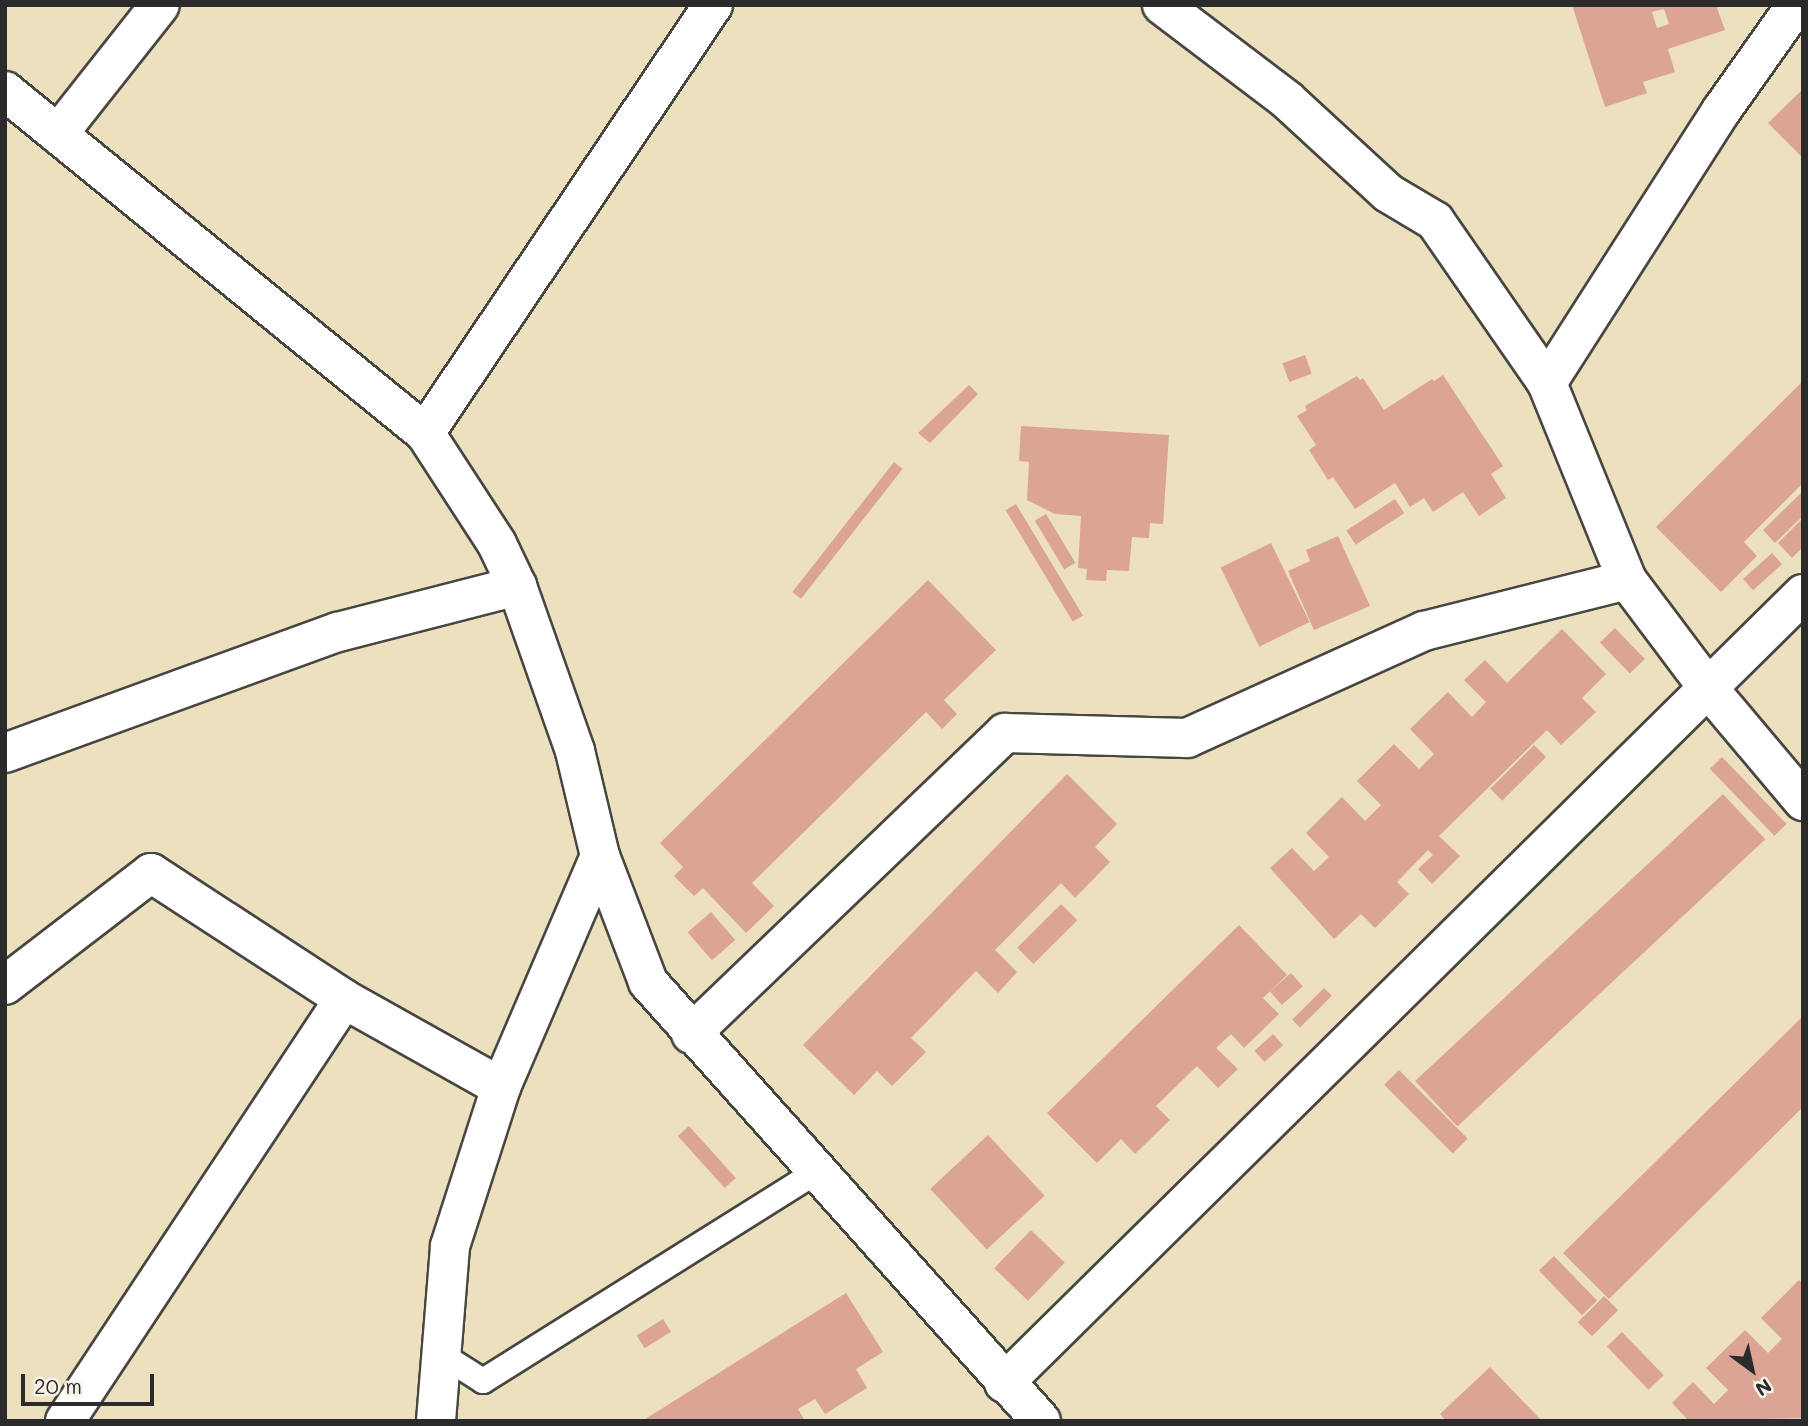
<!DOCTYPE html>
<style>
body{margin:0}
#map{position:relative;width:1808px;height:1426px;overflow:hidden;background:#ece0bf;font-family:Mali,sans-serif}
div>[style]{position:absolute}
.building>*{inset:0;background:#dca495;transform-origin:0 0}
.roads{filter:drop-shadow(2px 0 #484641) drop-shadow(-2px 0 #484641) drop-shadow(0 2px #484641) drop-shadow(0 -2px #484641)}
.lane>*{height:24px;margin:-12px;padding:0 12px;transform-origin:12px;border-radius:12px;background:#fff}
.street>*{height:38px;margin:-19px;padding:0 19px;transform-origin:19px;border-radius:19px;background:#fff}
.secondary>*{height:38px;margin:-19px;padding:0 19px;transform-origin:19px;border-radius:19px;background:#fff}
span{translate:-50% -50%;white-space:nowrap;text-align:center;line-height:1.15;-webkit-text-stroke:6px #f7f3e8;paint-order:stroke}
.frame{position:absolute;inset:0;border:7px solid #2b2b2b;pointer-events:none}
.north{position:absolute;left:1717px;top:1335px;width:70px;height:70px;-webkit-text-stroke:5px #f7f3e8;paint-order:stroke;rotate:147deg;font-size:19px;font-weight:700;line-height:28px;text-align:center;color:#2b2b2b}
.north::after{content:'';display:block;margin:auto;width:24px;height:32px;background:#2b2b2b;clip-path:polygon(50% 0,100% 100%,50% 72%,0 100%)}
.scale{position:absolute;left:21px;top:1374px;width:133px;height:32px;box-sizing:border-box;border:4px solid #2b2b2b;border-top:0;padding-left:9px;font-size:21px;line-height:24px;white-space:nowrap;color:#2b2b2b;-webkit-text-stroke:5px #f7f3e8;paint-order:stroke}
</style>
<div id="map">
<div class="building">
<i style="clip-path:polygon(evenodd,1572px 5px,1716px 5px,1725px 30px,1668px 49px,1675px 72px,1643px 82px,1647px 93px,1605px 107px,1572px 5px,1664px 9px,1669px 24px,1657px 28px,1652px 12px,1664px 9px)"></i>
<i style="clip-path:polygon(1803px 89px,1803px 158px,1768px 123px)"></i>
<i style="left:1305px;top:355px;width:20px;height:24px;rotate:70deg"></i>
<i style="clip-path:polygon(1443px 375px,1503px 466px,1491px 474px,1506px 498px,1479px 516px,1463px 492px,1433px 512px,1424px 498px,1410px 507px,1395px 483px,1355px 509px,1333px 477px,1328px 480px,1309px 450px,1316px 445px,1297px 416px,1307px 410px,1305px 406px,1357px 376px,1360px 380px,1363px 378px,1384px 410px,1432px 379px,1434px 381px)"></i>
<i style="clip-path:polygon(1803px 381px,1803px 483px,1744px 542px,1757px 556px,1721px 592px,1656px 527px)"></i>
<i style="clip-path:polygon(969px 385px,978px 394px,930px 443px,918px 433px)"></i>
<i style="clip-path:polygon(1021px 426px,1169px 435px,1163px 524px,1150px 523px,1149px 538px,1132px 537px,1129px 571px,1107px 570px,1106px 581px,1086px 580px,1087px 569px,1078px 568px,1081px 516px,1055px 514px,1027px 500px,1029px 462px,1019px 461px)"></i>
<i style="left:894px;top:462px;width:11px;height:165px;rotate:38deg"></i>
<i style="clip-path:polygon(1803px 491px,1803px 516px,1775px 543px,1763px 530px)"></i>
<i style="left:1395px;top:499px;width:17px;height:58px;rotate:57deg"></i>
<i style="left:1016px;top:504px;width:130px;height:12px;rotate:59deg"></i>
<i style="left:1046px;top:514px;width:57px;height:13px;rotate:59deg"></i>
<i style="clip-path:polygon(1803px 518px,1803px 547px,1792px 558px,1778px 543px)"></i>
<i style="clip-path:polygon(1338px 536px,1370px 606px,1314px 630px,1288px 571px,1310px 561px,1306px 550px)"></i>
<i style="left:1271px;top:543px;width:88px;height:56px;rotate:64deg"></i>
<i style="left:1772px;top:553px;width:15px;height:39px;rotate:48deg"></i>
<i style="clip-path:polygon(928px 580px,996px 650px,944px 700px,957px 714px,942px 729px,926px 712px,752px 883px,774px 906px,746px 933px,703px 888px,694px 896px,674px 876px,683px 867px,660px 843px)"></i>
<i style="left:1615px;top:628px;width:43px;height:21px;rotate:46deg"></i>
<i style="clip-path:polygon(1562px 629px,1606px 674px,1582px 698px,1596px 712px,1561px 745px,1547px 730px,1439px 836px,1460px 856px,1432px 884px,1418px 869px,1433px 855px,1428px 850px,1397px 882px,1409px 894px,1375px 928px,1361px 914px,1334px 939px,1270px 868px,1292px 848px,1314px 871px,1329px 857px,1306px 833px,1342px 797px,1365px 821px,1381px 805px,1357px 781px,1394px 744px,1419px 769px,1434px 754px,1410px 729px,1448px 692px,1472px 717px,1486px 702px,1464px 680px,1485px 660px,1507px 683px)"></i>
<i style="left:1534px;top:745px;width:17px;height:62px;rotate:45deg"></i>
<i style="left:1722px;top:757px;width:93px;height:17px;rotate:46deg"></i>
<i style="clip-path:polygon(1067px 774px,1117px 824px,1095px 847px,1110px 862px,1075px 898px,1061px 883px,995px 950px,1017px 972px,998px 993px,976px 971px,911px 1038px,926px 1052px,892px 1086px,877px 1071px,854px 1095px,803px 1045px)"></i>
<i style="left:1723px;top:794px;width:62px;height:421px;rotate:47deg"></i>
<i style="left:1061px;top:904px;width:23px;height:62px;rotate:45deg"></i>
<i style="left:711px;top:912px;width:37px;height:31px;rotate:49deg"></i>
<i style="clip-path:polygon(1239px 925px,1287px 975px,1263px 998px,1279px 1014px,1244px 1048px,1231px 1034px,1216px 1048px,1238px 1069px,1218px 1088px,1197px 1066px,1156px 1106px,1170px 1120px,1135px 1154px,1121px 1139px,1097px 1163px,1047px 1113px)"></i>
<i style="left:1291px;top:973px;width:18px;height:28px;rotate:49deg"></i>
<i style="left:1324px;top:988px;width:11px;height:45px;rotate:45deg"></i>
<i style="clip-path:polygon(1803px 1016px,1803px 1107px,1609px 1299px,1563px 1253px)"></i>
<i style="left:1273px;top:1034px;width:15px;height:25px;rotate:48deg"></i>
<i style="left:1399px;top:1070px;width:97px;height:21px;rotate:45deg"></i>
<i style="left:689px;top:1126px;width:70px;height:15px;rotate:48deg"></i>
<i style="left:988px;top:1135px;width:83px;height:79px;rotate:47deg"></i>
<i style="left:1031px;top:1230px;width:47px;height:53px;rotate:44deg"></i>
<i style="left:1554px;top:1256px;width:62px;height:21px;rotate:46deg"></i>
<i style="clip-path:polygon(1799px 1280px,1803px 1284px,1803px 1418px,1689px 1421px,1672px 1403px,1693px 1382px,1714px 1404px,1728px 1390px,1706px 1368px,1745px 1330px,1768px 1353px,1782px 1339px,1761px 1318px)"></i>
<i style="clip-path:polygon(846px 1293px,883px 1352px,856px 1369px,867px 1388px,825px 1414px,815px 1399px,798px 1409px,805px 1421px,642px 1421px)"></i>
<i style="left:1604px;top:1296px;width:20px;height:37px;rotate:45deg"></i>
<i style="left:663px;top:1319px;width:15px;height:31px;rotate:58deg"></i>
<i style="left:1622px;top:1332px;width:60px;height:21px;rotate:46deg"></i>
<i style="clip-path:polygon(1490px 1367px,1542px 1421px,1446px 1421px,1440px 1414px)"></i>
</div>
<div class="roads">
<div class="lane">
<i style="left:439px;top:1353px;width:52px;rotate:32.5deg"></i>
<i style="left:483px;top:1381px;width:392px;rotate:-32.1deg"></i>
</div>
<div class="street">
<i style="left:1162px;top:5px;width:157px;rotate:37.2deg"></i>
<i style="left:1287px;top:100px;width:137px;rotate:42.6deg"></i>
<i style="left:1388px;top:193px;width:55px;rotate:30.8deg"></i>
<i style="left:1435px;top:221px;width:197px;rotate:55.3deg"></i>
<i style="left:1547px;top:383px;width:213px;rotate:67.9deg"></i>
<i style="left:1627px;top:580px;width:135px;rotate:53.1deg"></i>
<i style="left:58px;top:134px;width:164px;rotate:-51.7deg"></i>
<i style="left:1547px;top:383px;width:323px;rotate:-57.4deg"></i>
<i style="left:1721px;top:111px;width:130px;rotate:-54.7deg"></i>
<i style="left:425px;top:433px;width:516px;rotate:-56.06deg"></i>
<i style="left:5px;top:753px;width:354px;rotate:-20deg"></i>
<i style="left:338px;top:632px;width:185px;rotate:-14.4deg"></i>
<i style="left:5px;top:985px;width:184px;rotate:-37.5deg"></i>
<i style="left:151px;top:873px;width:230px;rotate:33.1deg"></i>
<i style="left:691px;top:1034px;width:435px;rotate:-43.8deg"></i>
<i style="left:1005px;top:733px;width:182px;rotate:1.6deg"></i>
<i style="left:1187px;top:738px;width:260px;rotate:-24.3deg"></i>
<i style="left:1424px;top:631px;width:209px;rotate:-14.1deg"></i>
<i style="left:65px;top:1421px;width:506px;rotate:-56.53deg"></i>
<i style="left:344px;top:999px;width:180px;rotate:29.3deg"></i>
</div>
<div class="secondary">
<i style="left:5px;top:91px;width:542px;rotate:39.16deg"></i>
<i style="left:425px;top:433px;width:132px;rotate:57deg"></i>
<i style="left:497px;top:544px;width:47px;rotate:64.5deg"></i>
<i style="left:517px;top:586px;width:175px;rotate:70.6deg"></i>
<i style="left:575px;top:751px;width:108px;rotate:76.6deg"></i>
<i style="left:600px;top:856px;width:135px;rotate:69.1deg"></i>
<i style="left:648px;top:982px;width:589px;rotate:48.16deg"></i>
<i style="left:1708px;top:688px;width:148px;rotate:49.9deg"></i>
<i style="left:1004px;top:1383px;width:1123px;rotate:-44.64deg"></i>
<i style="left:436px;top:1421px;width:176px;rotate:-85.4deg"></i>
<i style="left:450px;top:1246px;width:167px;rotate:-72.2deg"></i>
<i style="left:501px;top:1087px;width:251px;rotate:-66.8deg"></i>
</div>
</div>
<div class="frame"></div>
<div class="north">N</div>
<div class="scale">20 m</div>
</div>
